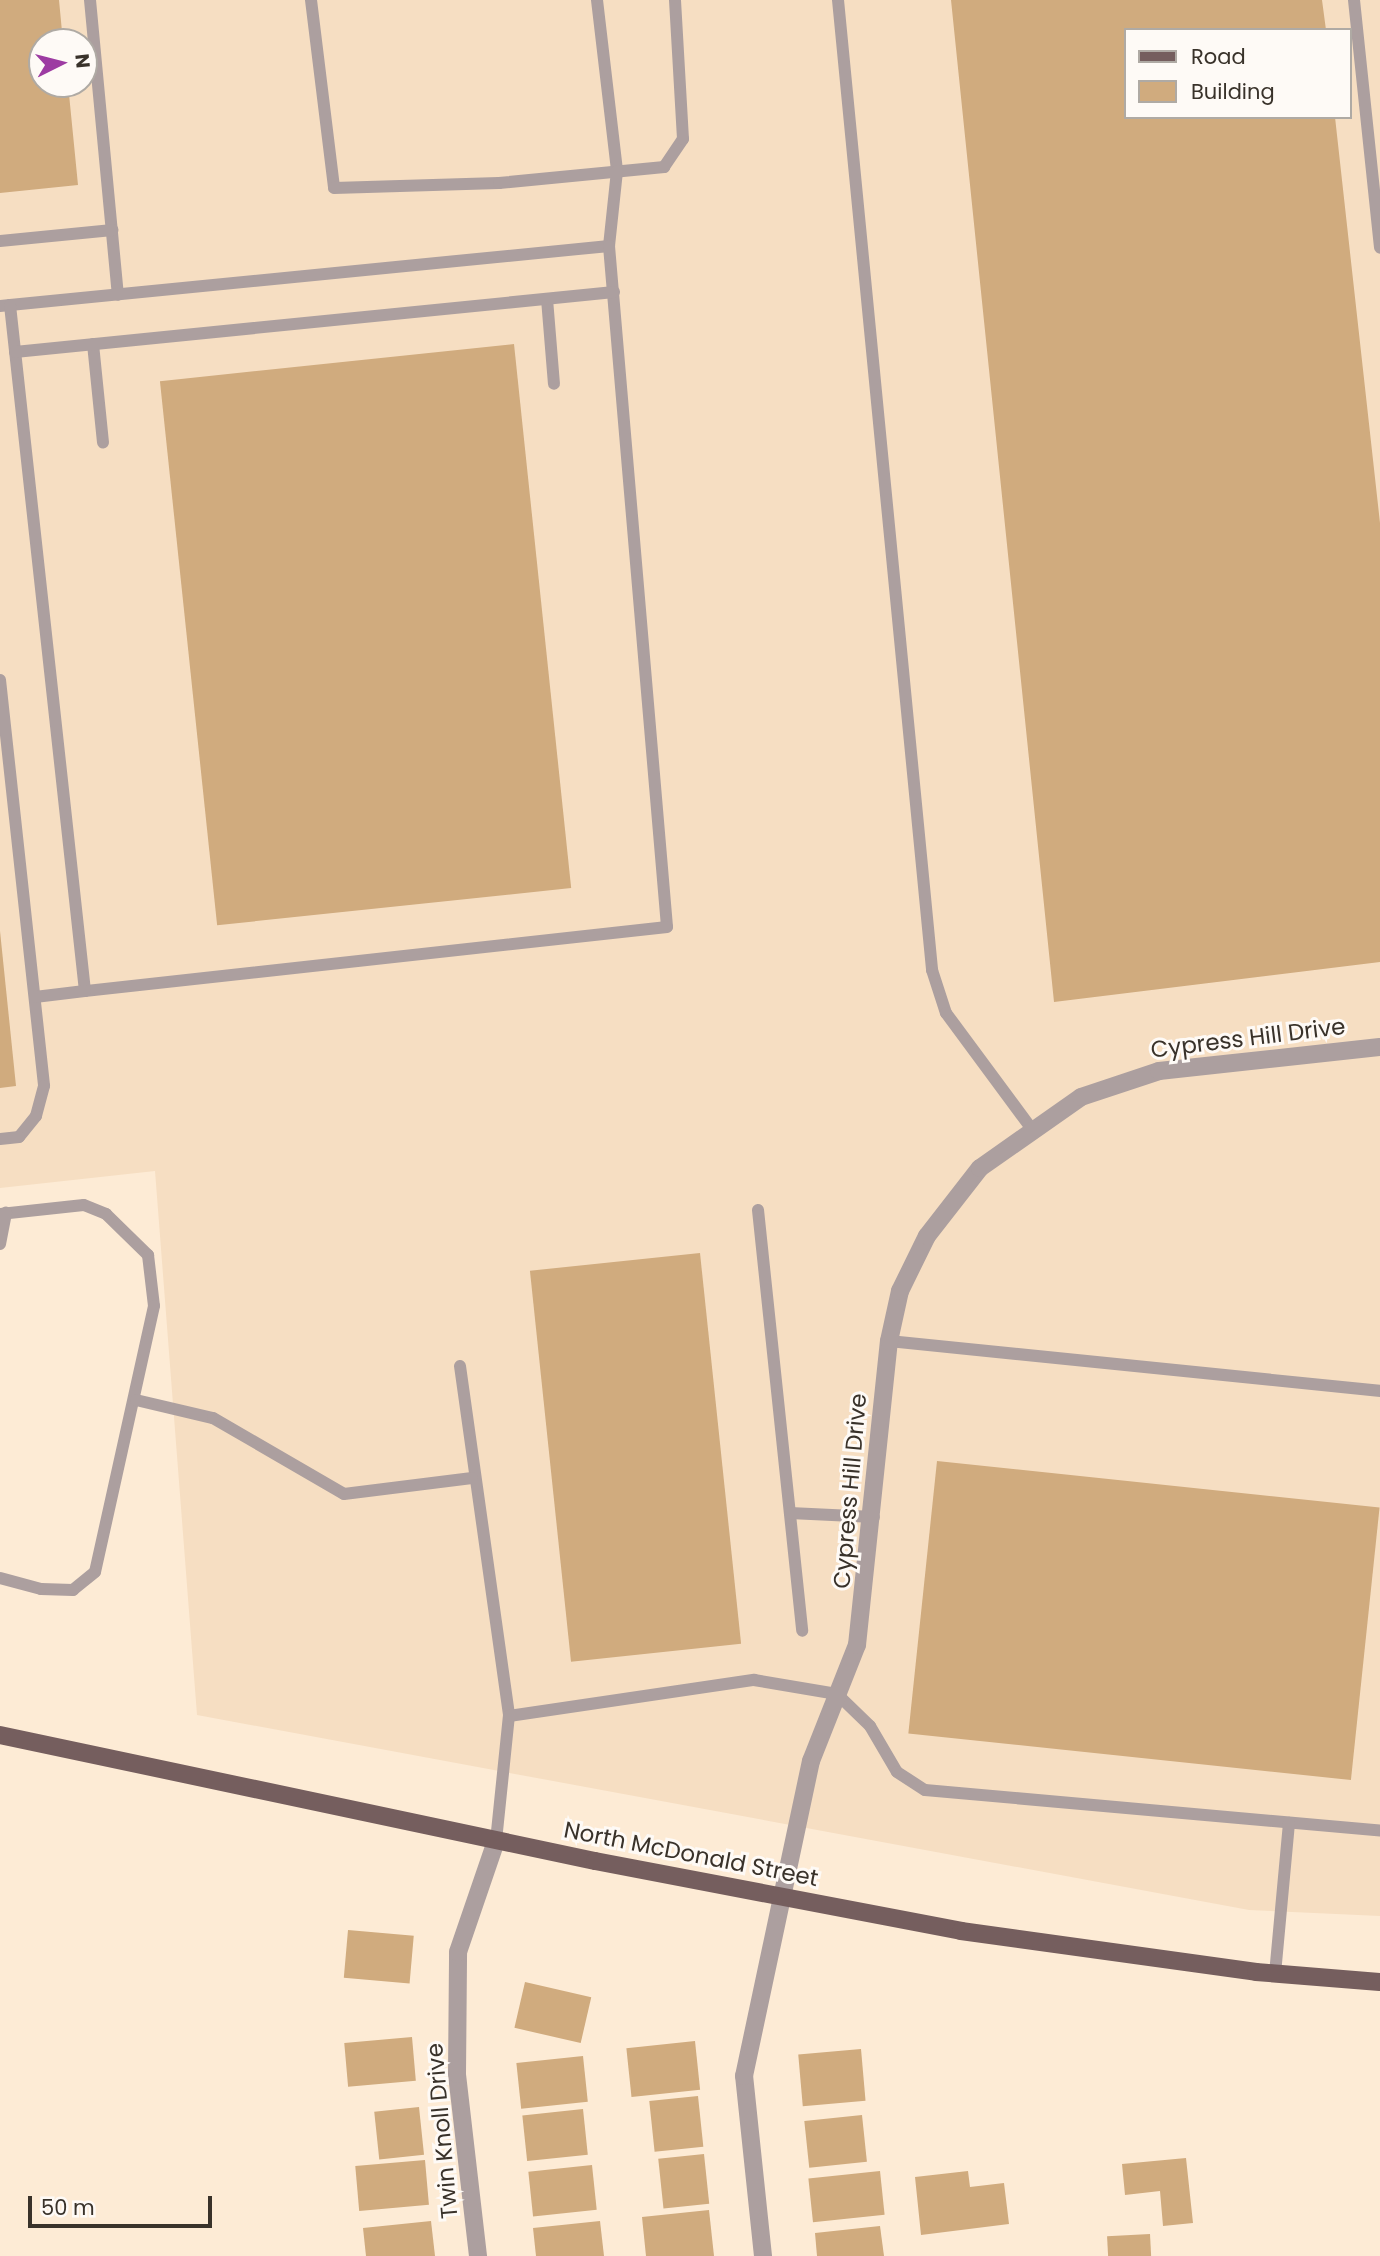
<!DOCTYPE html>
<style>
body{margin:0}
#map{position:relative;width:1380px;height:2256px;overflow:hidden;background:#fdebd5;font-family:Poppins,sans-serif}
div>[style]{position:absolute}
.built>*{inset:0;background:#f6dec2}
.building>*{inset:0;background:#d0ab7e;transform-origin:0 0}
.lane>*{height:12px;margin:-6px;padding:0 6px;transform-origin:6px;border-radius:6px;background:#ac9f9f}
.street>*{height:18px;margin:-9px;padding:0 9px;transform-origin:9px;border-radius:9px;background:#ac9f9f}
.primary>*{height:18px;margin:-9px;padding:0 9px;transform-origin:9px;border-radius:9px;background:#755e5e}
span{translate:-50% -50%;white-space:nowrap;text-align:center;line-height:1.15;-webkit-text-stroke:6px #fefaf6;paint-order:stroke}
.street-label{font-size:23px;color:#39322a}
.legend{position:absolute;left:1124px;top:28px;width:228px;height:91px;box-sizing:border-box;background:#fefaf6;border:2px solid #afaaa4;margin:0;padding:9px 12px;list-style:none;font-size:21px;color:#39322a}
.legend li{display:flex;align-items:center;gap:14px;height:35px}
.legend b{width:35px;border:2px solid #afaaa4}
.north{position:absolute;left:28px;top:28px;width:70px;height:70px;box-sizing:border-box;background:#fefaf6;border:2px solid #afaaa4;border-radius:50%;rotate:84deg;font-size:19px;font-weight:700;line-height:28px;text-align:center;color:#39322a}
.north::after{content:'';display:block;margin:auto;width:24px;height:32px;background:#9d3ba2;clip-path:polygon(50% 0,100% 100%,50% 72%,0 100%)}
.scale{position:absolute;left:28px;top:2196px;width:184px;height:32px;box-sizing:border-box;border:4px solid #39322a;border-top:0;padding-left:9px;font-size:21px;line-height:24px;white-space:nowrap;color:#39322a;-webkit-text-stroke:5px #fefaf6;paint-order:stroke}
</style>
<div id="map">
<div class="built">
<i style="clip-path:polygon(evenodd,0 0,1380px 0,1380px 1916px,1249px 1910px,197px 1715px,155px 1171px,0 1188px,0 0,1126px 30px,1350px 30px,1350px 117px,1126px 117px,1126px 30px,0 0,42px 42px,84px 42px,84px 84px,42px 84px,42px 42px)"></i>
</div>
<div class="building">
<i style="clip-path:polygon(0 0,59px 0,63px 42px,42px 42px,42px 84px,68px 84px,78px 185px,0 193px)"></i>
<i style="clip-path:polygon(951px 0,1322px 0,1326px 30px,1126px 30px,1126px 117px,1335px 117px,1380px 523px,1380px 962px,1054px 1002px)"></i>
<i style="left:514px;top:344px;width:547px;height:356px;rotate:84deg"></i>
<i style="clip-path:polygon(0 931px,16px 1086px,0 1088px)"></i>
<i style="left:700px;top:1253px;width:393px;height:171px;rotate:84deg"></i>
<i style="left:937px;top:1461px;width:445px;height:274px;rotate:6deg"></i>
<i style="left:348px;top:1930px;width:66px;height:48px;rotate:5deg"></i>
<i style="left:525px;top:1982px;width:68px;height:47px;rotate:13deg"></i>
<i style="left:412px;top:2037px;width:44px;height:68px;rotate:85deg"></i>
<i style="left:695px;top:2041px;width:49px;height:69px;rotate:84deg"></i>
<i style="left:861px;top:2049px;width:52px;height:63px;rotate:85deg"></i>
<i style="left:583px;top:2056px;width:46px;height:67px;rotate:84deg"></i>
<i style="left:698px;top:2096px;width:51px;height:49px;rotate:84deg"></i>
<i style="left:419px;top:2107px;width:48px;height:45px;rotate:84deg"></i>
<i style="left:583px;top:2109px;width:46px;height:61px;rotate:84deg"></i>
<i style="left:862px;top:2115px;width:47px;height:58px;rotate:84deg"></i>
<i style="left:704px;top:2154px;width:50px;height:46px;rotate:84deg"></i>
<i style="clip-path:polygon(1186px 2158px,1193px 2223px,1163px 2226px,1160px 2191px,1125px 2195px,1122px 2164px)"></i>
<i style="left:425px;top:2160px;width:45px;height:70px;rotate:85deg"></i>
<i style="left:592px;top:2165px;width:45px;height:64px;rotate:84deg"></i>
<i style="left:880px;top:2171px;width:44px;height:72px;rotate:84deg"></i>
<i style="clip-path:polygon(968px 2171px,970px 2187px,1004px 2183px,1009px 2224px,921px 2235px,915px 2177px)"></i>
<i style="clip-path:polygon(709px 2210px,714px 2256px,646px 2256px,642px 2217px)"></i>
<i style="clip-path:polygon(431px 2221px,435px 2256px,366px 2256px,363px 2228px)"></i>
<i style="clip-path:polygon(600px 2221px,604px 2256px,536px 2256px,533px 2228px)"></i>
<i style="clip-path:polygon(880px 2226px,884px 2256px,817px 2256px,815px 2233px)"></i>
<i style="left:1150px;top:2234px;width:22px;height:43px;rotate:87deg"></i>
</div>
<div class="lane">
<i style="left:90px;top:0;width:296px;rotate:84.6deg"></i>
<i style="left:311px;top:0;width:189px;rotate:83deg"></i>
<i style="left:334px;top:188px;width:165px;rotate:-1.7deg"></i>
<i style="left:499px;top:183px;width:166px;rotate:-5.5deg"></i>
<i style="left:664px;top:167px;width:34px;rotate:-56deg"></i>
<i style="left:683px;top:139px;width:139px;rotate:-93.3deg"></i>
<i style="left:597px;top:0;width:172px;rotate:83.3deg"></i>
<i style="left:617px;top:171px;width:75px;rotate:96.1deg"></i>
<i style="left:838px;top:0;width:975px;rotate:84.46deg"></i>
<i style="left:932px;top:970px;width:45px;rotate:72deg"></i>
<i style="left:946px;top:1013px;width:143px;rotate:53.5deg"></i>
<i style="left:1354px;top:0;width:249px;rotate:84deg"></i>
<i style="left:0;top:241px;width:113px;rotate:-5.6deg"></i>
<i style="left:547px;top:299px;width:85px;rotate:85.3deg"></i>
<i style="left:0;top:306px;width:10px;rotate:-6deg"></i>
<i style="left:10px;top:305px;width:602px;rotate:-5.63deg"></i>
<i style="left:609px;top:246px;width:683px;rotate:85.13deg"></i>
<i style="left:667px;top:927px;width:586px;rotate:173.72deg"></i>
<i style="left:85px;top:991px;width:690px;rotate:-96.24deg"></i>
<i style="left:93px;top:344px;width:99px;rotate:84.2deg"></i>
<i style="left:15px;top:352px;width:602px;rotate:-5.72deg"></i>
<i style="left:0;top:680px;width:408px;rotate:83.8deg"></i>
<i style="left:44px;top:1086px;width:31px;rotate:105deg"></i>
<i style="left:36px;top:1116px;width:27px;rotate:129deg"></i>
<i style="left:19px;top:1137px;width:19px;rotate:174deg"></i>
<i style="left:35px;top:997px;width:50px;rotate:-6.8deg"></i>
<i style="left:758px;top:1210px;width:423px;rotate:84deg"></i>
<i style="left:0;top:1214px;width:84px;rotate:-6.1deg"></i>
<i style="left:84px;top:1205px;width:24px;rotate:22deg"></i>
<i style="left:106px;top:1214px;width:59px;rotate:44.3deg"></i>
<i style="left:148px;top:1255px;width:51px;rotate:83.3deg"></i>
<i style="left:154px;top:1306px;width:272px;rotate:102.5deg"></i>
<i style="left:95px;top:1572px;width:28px;rotate:141deg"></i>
<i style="left:73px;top:1590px;width:32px;rotate:-178deg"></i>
<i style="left:41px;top:1589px;width:42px;rotate:-165deg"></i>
<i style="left:0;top:1244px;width:32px;rotate:-79deg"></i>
<i style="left:889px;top:1341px;width:494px;rotate:5.8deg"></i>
<i style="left:460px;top:1366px;width:353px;rotate:82deg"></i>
<i style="left:136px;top:1400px;width:79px;rotate:13.2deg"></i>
<i style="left:213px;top:1418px;width:151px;rotate:30.1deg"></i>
<i style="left:344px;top:1494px;width:129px;rotate:-7.1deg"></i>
<i style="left:790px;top:1513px;width:84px;rotate:2.7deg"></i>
<i style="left:496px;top:1841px;width:126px;rotate:-84.1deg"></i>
<i style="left:509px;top:1716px;width:248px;rotate:-8.4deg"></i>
<i style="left:754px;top:1680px;width:84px;rotate:9.6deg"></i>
<i style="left:837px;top:1694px;width:46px;rotate:44.1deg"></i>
<i style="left:870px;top:1726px;width:53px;rotate:59.6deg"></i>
<i style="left:897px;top:1772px;width:33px;rotate:33deg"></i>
<i style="left:925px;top:1790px;width:457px;rotate:5.1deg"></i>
<i style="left:1275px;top:1974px;width:152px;rotate:-84.7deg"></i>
</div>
<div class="street">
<i style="left:478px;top:2256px;width:183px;rotate:-96.6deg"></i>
<i style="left:457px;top:2074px;width:122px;rotate:-89.5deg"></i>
<i style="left:458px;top:1952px;width:117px;rotate:-71.1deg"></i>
<i style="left:763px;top:2256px;width:181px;rotate:-96deg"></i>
<i style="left:744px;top:2076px;width:322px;rotate:-78deg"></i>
<i style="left:811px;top:1761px;width:125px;rotate:-68.4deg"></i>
<i style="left:857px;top:1645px;width:306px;rotate:-84deg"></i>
<i style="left:889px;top:1341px;width:51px;rotate:-77.6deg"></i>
<i style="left:900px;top:1291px;width:61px;rotate:-63.9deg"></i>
<i style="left:927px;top:1236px;width:86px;rotate:-52.1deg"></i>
<i style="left:980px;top:1168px;width:123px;rotate:-35.1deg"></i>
<i style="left:1081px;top:1097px;width:82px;rotate:-18.4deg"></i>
<i style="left:1159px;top:1071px;width:222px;rotate:-6.2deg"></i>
</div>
<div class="primary">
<i style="left:0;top:1735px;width:608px;rotate:11.96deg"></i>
<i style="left:595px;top:1861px;width:373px;rotate:10.8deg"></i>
<i style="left:961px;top:1931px;width:298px;rotate:7.9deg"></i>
<i style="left:1256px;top:1972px;width:124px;rotate:4.6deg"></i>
</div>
<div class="street-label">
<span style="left:1248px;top:1038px;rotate:-7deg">Cypress Hill Drive</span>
<span style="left:850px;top:1491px;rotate:-85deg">Cypress Hill Drive</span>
<span style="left:691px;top:1854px;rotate:11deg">North McDonald Street</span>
<span style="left:442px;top:2131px;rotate:-95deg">Twin Knoll Drive</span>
</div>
<ul class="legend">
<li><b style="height:9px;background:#755e5e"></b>Road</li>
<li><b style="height:19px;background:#d0ab7e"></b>Building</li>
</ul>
<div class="north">N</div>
<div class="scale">50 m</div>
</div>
